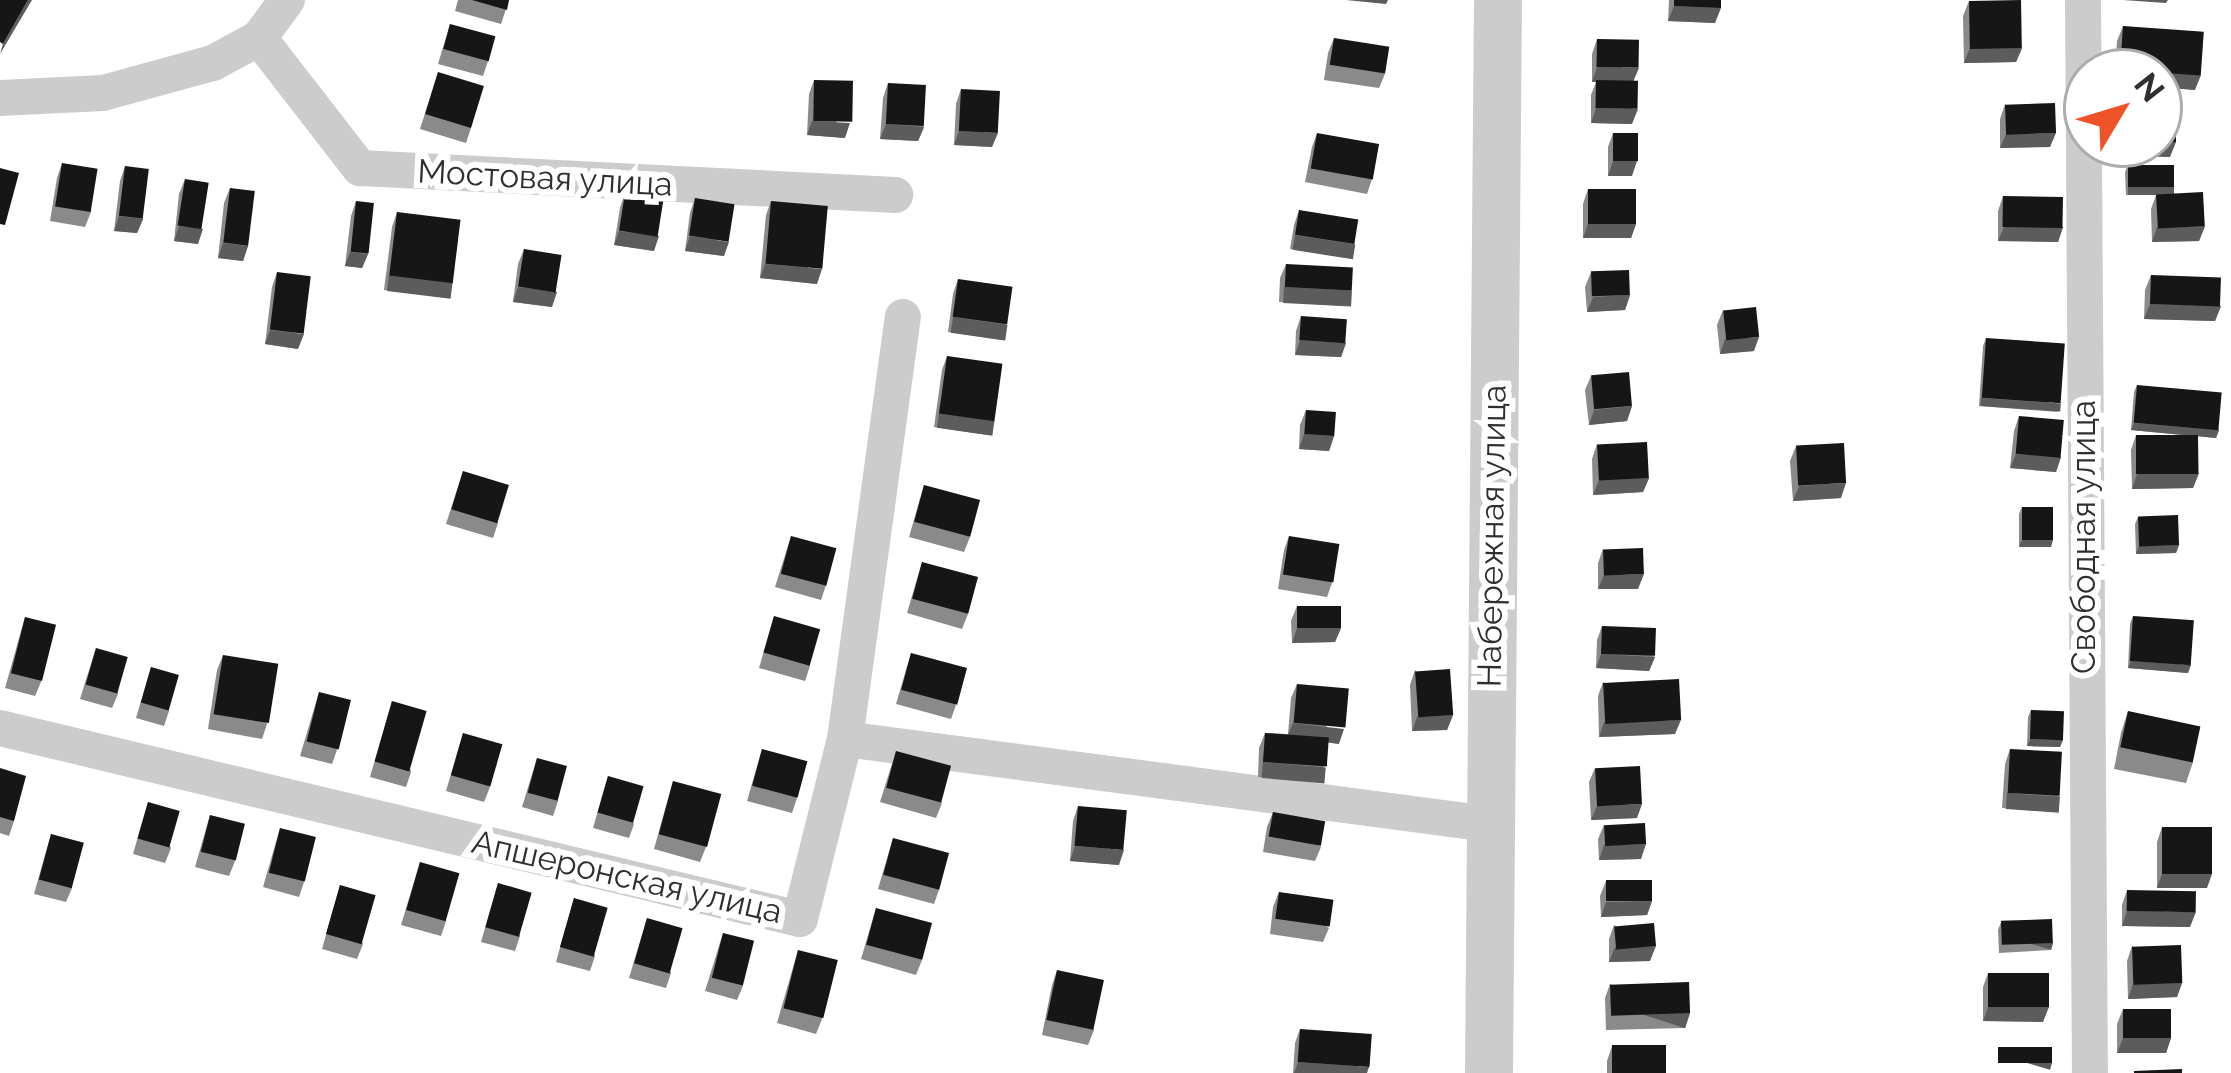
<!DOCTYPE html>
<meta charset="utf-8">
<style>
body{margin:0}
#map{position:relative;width:2231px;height:1073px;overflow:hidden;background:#fff;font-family:Raleway,sans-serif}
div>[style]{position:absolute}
.minor>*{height:36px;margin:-18px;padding:0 18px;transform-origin:18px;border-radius:18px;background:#ccc}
.tertiary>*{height:48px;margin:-24px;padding:0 24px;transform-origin:24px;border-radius:24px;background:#ccc}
.wall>*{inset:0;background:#8a8a8a}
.shaded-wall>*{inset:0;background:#5c5c5c;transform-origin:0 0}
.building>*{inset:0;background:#161616;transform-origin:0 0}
span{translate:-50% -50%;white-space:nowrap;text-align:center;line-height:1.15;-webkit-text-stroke:12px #fff;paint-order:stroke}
.street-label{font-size:33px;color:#2f2f2f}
.north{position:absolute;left:2063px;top:48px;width:120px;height:120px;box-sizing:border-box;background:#fff;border:3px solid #acacac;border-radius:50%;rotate:52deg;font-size:33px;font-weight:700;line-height:48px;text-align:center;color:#2f2f2f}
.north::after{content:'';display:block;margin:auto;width:42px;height:54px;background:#ee5329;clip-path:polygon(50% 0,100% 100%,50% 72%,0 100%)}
</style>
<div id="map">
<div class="minor">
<i style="left:2083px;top:0;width:1073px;rotate:89.63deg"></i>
<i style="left:259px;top:38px;width:165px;rotate:52.2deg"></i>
<i style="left:360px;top:168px;width:536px;rotate:2.89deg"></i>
<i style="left:0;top:98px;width:103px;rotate:-2.8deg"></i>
<i style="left:103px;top:93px;width:114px;rotate:-15.3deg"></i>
<i style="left:213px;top:63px;width:52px;rotate:-28.5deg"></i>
<i style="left:259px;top:38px;width:47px;rotate:-53.6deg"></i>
<i style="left:0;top:728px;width:822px;rotate:13.43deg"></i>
<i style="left:800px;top:919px;width:186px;rotate:-76deg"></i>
<i style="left:845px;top:739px;width:426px;rotate:-82.2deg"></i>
<i style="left:845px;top:739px;width:650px;rotate:7.52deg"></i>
</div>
<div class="tertiary">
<i style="left:1489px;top:1073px;width:1073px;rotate:-89.52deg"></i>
</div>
<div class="wall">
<i style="clip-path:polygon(458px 0,509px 0,501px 24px,455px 11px)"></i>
<i style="clip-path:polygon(1669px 0,1721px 0,1715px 23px,1668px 21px)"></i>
<i style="clip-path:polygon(1969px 1px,2022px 48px,2016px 62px,1964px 63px,1963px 16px)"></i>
<i style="clip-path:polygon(450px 24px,488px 61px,483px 76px,438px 64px)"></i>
<i style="clip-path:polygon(2123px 26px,2195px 90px,2159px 87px,2159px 72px,2115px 72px,2117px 41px)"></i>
<i style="clip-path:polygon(1334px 38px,1385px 74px,1379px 88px,1324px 80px,1328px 53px)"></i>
<i style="clip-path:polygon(1597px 39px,1634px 81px,1632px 124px,1591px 123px,1591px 95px,1596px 82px,1592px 82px,1592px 54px)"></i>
<i style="clip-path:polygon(438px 72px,471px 128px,466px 143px,420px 129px)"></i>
<i style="clip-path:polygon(814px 80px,845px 138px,807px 135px,809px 94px)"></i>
<i style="clip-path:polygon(888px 83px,924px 127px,918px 141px,880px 139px,883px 98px)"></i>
<i style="clip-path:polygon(961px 89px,992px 147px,954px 145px,956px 104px)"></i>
<i style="clip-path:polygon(2005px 104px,2050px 147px,2000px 148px,2000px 119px)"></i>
<i style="clip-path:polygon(1317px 133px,1372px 179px,1367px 194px,1305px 182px,1312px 147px)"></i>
<i style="clip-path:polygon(1613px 133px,1632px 176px,1608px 176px,1608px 147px)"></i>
<i style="clip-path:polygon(62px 163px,91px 212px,85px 227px,50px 221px,57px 178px)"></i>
<i style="clip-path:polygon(2128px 165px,2172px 193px,2205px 226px,2199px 241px,2152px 242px,2151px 209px,2156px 195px,2126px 195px,2125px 172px)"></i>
<i style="clip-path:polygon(125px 166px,143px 219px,137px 233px,114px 231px,120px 181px)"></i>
<i style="clip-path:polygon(185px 179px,198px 244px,174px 241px,179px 194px)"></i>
<i style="clip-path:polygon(230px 188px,248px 246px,243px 261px,218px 258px,224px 203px)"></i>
<i style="clip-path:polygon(1588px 189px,1636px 224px,1631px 238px,1583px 238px,1583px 204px)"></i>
<i style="clip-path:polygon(625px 193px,654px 251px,614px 245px,620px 208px)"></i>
<i style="clip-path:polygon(2003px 196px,2063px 227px,2058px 242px,1998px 241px,1998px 211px)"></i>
<i style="clip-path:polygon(695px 198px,724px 256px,685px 251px,690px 213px)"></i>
<i style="clip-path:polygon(356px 201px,368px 254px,362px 268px,345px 266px,351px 216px)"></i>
<i style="clip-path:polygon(771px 201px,817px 284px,760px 278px,766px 215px)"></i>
<i style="clip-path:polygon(1299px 210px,1355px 244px,1349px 258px,1290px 249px,1294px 225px)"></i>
<i style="clip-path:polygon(397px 212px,448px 298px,384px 290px,392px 227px)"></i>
<i style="clip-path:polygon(524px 249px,552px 307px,513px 302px,518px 264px)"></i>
<i style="clip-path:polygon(1286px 264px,1352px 291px,1346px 306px,1279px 302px,1280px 278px)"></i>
<i style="clip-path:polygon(277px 272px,298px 349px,265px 344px,272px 287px)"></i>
<i style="clip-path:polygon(1591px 272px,1630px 295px,1625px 310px,1587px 312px,1585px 287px)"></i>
<i style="clip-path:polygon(2151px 275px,2221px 306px,2215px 321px,2144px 319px,2145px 290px)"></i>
<i style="clip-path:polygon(958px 279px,1007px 325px,1001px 340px,948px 332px,953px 294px)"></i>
<i style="clip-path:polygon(1723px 310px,1754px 351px,1720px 354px,1717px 325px)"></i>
<i style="clip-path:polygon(1301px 316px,1346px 343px,1341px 357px,1295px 355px,1296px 331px)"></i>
<i style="clip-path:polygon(1986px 338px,2058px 412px,1979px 406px,1983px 346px)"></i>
<i style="clip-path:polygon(947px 356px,988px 435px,934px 427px,942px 370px)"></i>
<i style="clip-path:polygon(1591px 376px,1632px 406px,1627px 421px,1589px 425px,1585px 390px)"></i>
<i style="clip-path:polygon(2137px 385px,2219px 430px,2216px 438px,2198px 436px,2199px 473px,2193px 488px,2132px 489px,2131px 450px,2136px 435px,2182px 435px,2131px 430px,2134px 392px)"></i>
<i style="clip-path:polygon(1306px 410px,1334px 436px,1329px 451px,1299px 449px,1300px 425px)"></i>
<i style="clip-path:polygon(2019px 416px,2061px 457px,2056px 472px,2010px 468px,2014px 431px)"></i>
<i style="clip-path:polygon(1597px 444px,1649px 478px,1643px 492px,1593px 495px,1592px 459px)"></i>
<i style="clip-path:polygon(1796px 446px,1841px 498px,1793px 501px,1790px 461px)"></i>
<i style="clip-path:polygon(463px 471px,498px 523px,493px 538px,446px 524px)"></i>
<i style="clip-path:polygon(924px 485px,970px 537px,964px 552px,909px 537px)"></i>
<i style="clip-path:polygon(2022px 507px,2051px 547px,2019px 547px,2019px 514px)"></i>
<i style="clip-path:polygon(2138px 517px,2179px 545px,2176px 553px,2136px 554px,2135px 524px)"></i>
<i style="clip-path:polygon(791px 536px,826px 585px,821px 600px,775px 587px)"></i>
<i style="clip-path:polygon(1289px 536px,1332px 583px,1327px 597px,1278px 589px,1284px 550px)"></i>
<i style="clip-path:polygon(1603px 549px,1638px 589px,1598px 589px,1598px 563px)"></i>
<i style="clip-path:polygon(922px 562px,968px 614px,962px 629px,907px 613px)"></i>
<i style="clip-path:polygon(1297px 606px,1341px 628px,1335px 642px,1292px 643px,1291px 621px)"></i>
<i style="clip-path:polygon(774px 616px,810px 666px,805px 681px,759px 668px)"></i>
<i style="clip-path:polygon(2133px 616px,2188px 673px,2128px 668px,2130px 624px)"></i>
<i style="clip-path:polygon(25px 617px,41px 682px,35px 696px,5px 688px)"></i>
<i style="clip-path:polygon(1602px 626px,1655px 657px,1649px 671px,1596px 668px,1597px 640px)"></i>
<i style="clip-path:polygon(96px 648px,118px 694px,112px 708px,80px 699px)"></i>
<i style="clip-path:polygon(911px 653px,956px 705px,951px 719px,896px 704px)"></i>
<i style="clip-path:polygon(223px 655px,267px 724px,262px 739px,208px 729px,217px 670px)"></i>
<i style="clip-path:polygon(151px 667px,169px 711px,164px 726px,136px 718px)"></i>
<i style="clip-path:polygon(1415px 670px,1453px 715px,1447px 730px,1412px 731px,1410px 685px)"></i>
<i style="clip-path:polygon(1603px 682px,1675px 734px,1599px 737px,1598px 696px)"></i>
<i style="clip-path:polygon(1297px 684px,1339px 744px,1328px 742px,1321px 782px,1258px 777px,1259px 748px,1265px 733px,1288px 734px,1291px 698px)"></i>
<i style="clip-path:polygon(319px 692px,337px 750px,332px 764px,300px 756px)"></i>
<i style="clip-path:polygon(392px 701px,411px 772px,406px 787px,370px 777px)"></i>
<i style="clip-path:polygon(2031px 710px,2060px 747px,2027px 746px,2028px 717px)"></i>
<i style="clip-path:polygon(2128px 711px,2193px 762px,2186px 783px,2114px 769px,2121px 733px)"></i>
<i style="clip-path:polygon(463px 733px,490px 787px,484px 802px,446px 791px)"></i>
<i style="clip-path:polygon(762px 749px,797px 798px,792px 813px,747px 801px)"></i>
<i style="clip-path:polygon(2010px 749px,2060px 797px,2055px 812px,2002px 808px,2005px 764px)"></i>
<i style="clip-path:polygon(896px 751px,942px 803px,936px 818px,880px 802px)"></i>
<i style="clip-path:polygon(537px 758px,558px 801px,553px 816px,522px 807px)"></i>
<i style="clip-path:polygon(0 768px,14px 821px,9px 836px,0 833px)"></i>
<i style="clip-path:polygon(1595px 768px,1637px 818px,1591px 820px,1589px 782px)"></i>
<i style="clip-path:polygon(608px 776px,634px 824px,629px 838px,593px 828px)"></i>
<i style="clip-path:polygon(673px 781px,706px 847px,700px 862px,654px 849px)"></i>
<i style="clip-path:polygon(148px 802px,171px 848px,165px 863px,133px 854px)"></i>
<i style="clip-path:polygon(1078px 806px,1119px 865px,1070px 861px,1073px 821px)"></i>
<i style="clip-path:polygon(1273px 812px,1321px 847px,1315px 861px,1263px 852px,1267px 827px)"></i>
<i style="clip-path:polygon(210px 815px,235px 861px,229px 876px,195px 867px)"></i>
<i style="clip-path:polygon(1604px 825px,1641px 859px,1599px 860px,1598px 839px)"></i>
<i style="clip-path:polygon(2162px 827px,2207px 888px,2157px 888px,2157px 842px)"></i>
<i style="clip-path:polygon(280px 828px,304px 882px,299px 897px,263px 887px)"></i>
<i style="clip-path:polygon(51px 834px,72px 888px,66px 902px,34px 894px)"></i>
<i style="clip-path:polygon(893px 838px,939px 890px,934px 904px,878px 889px)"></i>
<i style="clip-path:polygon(420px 862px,446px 921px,441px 936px,401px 925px)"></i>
<i style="clip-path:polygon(1606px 881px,1652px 901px,1647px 915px,1601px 917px,1600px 896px)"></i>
<i style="clip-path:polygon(498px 883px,520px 936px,515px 951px,481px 942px)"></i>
<i style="clip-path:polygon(340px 885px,363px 944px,357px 959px,322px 949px)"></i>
<i style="clip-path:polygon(2127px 890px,2190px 927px,2122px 926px,2122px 905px)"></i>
<i style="clip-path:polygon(1279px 892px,1329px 928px,1323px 942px,1270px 934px,1273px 907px)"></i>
<i style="clip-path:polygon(574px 898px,595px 956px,590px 971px,556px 962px)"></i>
<i style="clip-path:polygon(876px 908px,922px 960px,916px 975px,861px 959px)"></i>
<i style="clip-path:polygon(647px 918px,671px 973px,666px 988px,629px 978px)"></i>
<i style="clip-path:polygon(2001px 922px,2053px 943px,2051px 950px,1999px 953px,1998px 930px)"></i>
<i style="clip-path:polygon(1614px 925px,1650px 961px,1609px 962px,1609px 939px)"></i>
<i style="clip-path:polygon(723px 933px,743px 986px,737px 1000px,705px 991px)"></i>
<i style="clip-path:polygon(2132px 946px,2182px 983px,2177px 997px,2128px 999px,2127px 961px)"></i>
<i style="clip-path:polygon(798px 950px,822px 1019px,816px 1034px,777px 1023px)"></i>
<i style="clip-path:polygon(1057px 970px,1094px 1030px,1088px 1045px,1042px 1035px,1052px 985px)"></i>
<i style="clip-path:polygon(1988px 973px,2043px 1022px,1983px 1021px,1983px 987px)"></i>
<i style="clip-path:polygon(1610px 984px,1690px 1013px,1685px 1028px,1606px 1030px,1605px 998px)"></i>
<i style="clip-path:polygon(2123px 1009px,2171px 1038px,2166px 1053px,2117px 1053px,2117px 1024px)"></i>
<i style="clip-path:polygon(1300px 1029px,1367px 1073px,1293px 1073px,1295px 1043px)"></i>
<i style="clip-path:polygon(1612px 1046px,1666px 1073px,1607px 1073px,1607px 1061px)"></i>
</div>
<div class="shaded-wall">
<i style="clip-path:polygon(28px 0,32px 0,0 54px,3px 44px)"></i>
<i style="clip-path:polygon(1346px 0,1388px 0,1386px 4px)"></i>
<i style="clip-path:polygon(2123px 0,2168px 0,2166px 3px)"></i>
<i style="clip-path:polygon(1674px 6px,1721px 8px,1715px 23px,1668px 21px)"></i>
<i style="clip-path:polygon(1970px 48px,2022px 48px,2016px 62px,1964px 63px)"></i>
<i style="clip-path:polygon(1597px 67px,1639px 68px,1633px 82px,1592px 82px)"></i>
<i style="clip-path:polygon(2159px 72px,2201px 75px,2195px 90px,2159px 87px)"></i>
<i style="clip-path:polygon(1596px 108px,1638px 109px,1632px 124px,1591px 123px)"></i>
<i style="clip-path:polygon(812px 121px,850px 123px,845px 138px,807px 135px)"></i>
<i style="clip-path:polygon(886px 124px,924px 127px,918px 141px,880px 139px)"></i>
<i style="clip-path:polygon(959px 131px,998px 133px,992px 147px,954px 145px)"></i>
<i style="clip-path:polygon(2056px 133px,2050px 147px,2000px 148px,2006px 134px)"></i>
<i style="clip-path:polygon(2159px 142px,2176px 142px,2170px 157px,2122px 156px,2126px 144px,2159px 144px)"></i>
<i style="clip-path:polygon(1613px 161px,1637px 161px,1632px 176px,1608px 176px)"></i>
<i style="left:2128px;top:187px;width:46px;height:8px"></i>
<i style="clip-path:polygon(119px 216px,143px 219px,137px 233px,114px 231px)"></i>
<i style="clip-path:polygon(1588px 224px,1636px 224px,1631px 238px,1583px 238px)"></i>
<i style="clip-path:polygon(179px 226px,203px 229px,198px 244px,174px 241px)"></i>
<i style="clip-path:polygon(2205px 226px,2199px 241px,2152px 242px,2157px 227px)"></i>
<i style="clip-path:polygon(2004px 227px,2063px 227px,2058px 242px,1998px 241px)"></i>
<i style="clip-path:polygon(619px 231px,659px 236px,654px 251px,614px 245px)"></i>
<i style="left:1295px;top:235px;width:61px;height:15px;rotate:9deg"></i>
<i style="clip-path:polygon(690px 236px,729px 242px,724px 256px,685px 251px)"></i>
<i style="clip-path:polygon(223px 243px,248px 246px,243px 261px,218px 258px)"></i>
<i style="clip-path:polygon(350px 252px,368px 254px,362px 268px,345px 266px)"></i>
<i style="clip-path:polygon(765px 264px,822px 269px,817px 284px,760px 278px)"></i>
<i style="left:389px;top:275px;width:64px;height:16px;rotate:7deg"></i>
<i style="clip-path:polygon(518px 287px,557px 292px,552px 307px,513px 302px)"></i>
<i style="left:1284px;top:287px;width:68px;height:16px;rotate:3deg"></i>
<i style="clip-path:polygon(1630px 295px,1625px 310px,1587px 312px,1593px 297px)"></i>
<i style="clip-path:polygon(2150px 304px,2221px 306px,2215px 321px,2144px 319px)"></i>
<i style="left:953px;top:317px;width:55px;height:16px;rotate:8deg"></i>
<i style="clip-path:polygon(270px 330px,304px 334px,298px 349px,265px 344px)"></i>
<i style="clip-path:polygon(1759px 337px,1754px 351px,1720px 354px,1725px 339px)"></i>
<i style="clip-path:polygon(1300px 340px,1346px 343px,1341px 357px,1295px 355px)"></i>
<i style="left:1981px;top:398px;width:80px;height:8px;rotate:4deg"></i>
<i style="clip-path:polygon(1632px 406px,1627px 421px,1589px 425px,1594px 410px)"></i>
<i style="left:939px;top:413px;width:56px;height:15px;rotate:8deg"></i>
<i style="clip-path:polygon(2134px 423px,2219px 430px,2216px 438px,2131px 430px)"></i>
<i style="clip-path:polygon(1304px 434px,1334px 436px,1329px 451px,1299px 449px)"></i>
<i style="clip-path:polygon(2016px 454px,2061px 457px,2056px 472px,2010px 468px)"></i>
<i style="clip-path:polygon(2199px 473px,2193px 488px,2132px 489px,2137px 474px)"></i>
<i style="clip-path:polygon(1649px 478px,1643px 492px,1593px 495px,1599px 480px)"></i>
<i style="clip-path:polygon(1846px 483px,1841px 498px,1793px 501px,1799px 486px)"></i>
<i style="clip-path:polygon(2022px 540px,2053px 540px,2051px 547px,2019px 547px)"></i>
<i style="clip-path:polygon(2179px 545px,2176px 553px,2136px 554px,2139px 546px)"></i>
<i style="clip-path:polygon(1644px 574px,1638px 589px,1598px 589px,1604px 575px)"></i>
<i style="clip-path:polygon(1297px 628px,1341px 628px,1335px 642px,1292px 643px)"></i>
<i style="clip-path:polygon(1601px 654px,1655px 657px,1649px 671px,1596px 668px)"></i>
<i style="clip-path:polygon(2131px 661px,2191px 665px,2188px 673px,2128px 668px)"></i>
<i style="clip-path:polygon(1453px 715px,1447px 730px,1412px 731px,1417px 717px)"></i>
<i style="clip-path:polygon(1681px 720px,1675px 734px,1599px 737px,1604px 722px)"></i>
<i style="clip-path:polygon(1293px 723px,1344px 729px,1339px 744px,1287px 737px)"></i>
<i style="clip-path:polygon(2030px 739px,2063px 740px,2060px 747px,2027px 746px)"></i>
<i style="left:1263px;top:762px;width:63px;height:16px;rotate:5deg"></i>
<i style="left:2007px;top:793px;width:53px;height:16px;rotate:4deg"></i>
<i style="clip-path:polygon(1642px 804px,1637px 818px,1591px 820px,1597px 806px)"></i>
<i style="clip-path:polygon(1646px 844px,1641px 859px,1599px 860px,1604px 845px)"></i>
<i style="clip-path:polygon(1075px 846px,1124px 850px,1119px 865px,1070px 861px)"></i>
<i style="clip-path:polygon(2162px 874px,2212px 874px,2207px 888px,2157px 888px)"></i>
<i style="clip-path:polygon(1652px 901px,1647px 915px,1601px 917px,1606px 902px)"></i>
<i style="clip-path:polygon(2127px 911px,2196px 912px,2190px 927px,2122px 926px)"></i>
<i style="left:2053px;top:943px;width:7px;height:51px;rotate:106deg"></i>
<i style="clip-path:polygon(1656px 946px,1650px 961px,1609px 962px,1615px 947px)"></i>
<i style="clip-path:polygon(2182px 983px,2177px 997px,2128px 999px,2133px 984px)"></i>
<i style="clip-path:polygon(1988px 1007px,2049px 1007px,2043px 1022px,1983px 1021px)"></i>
<i style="left:1690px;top:1013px;width:16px;height:79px;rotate:108deg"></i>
<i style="clip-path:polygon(2123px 1038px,2171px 1038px,2166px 1053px,2117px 1053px)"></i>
<i style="clip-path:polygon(1298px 1062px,1369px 1067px,1367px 1073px,1294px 1073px)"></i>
<i style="left:2052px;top:1063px;width:7px;height:53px;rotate:106deg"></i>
</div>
<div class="building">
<i style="clip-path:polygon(0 0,28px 0,3px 44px,0 42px)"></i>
<i style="clip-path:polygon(472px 0,509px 0,507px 10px)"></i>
<i style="clip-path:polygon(1674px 0,1721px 0,1721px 8px,1674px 6px)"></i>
<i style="left:2021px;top:0;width:48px;height:52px;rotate:89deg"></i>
<i style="left:450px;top:24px;width:47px;height:26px;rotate:15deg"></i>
<i style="left:2123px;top:26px;width:81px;height:44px;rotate:4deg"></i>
<i style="left:1334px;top:38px;width:56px;height:27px;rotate:9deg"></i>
<i style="left:1597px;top:39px;width:42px;height:28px;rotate:1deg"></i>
<i style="left:438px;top:72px;width:48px;height:44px;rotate:17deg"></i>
<i style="left:814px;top:80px;width:39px;height:41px;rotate:1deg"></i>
<i style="left:1596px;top:80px;width:42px;height:28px;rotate:1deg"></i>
<i style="left:888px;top:83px;width:38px;height:41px;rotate:3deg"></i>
<i style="left:961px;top:89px;width:39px;height:42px;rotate:3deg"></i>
<i style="left:2055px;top:103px;width:30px;height:50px;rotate:88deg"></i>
<i style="left:2159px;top:111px;width:17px;height:31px"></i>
<i style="left:1317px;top:133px;width:63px;height:36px;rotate:10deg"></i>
<i style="left:1613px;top:133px;width:25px;height:28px"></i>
<i style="left:62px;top:163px;width:36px;height:44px;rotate:9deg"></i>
<i style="left:2128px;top:165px;width:46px;height:22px"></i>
<i style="left:125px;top:166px;width:24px;height:50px;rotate:7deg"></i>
<i style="clip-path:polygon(0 168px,19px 173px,5px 225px,0 224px)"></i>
<i style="left:185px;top:179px;width:24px;height:47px;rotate:9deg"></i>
<i style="left:230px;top:188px;width:25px;height:55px;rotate:7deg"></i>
<i style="left:1588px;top:189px;width:48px;height:35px"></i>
<i style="left:2203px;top:192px;width:34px;height:47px;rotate:87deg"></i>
<i style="left:625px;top:193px;width:39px;height:38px;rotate:9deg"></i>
<i style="left:2003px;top:196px;width:60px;height:31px;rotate:1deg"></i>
<i style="left:695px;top:198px;width:40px;height:38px;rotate:9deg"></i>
<i style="left:356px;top:201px;width:18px;height:51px;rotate:6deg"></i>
<i style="left:771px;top:201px;width:57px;height:63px;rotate:5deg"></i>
<i style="left:1299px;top:210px;width:60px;height:25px;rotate:9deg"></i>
<i style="left:397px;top:212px;width:64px;height:64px;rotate:7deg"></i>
<i style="left:524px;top:249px;width:38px;height:38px;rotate:9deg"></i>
<i style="left:1286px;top:264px;width:67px;height:23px;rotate:3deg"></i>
<i style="left:1629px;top:270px;width:25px;height:38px;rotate:88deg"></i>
<i style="left:277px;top:272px;width:34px;height:58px;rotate:7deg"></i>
<i style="left:2151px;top:275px;width:70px;height:29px;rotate:2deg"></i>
<i style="left:958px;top:279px;width:55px;height:38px;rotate:8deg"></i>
<i style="left:1756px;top:307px;width:30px;height:33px;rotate:84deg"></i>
<i style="left:1301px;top:316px;width:46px;height:24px;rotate:4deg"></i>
<i style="left:1986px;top:338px;width:79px;height:60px;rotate:4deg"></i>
<i style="left:947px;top:356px;width:56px;height:58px;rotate:8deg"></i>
<i style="left:1629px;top:372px;width:34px;height:38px;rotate:85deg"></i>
<i style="left:2137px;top:385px;width:85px;height:38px;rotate:5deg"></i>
<i style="left:1306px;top:410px;width:30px;height:24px;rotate:4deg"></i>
<i style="left:2019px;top:416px;width:45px;height:38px;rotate:5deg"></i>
<i style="left:2136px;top:435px;width:62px;height:39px"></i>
<i style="left:1647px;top:442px;width:36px;height:50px;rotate:87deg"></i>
<i style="left:1844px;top:443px;width:40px;height:48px;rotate:87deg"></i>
<i style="left:463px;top:471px;width:48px;height:40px;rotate:17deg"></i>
<i style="left:924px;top:485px;width:58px;height:38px;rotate:15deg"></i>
<i style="left:2022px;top:507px;width:31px;height:33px"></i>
<i style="left:2178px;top:515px;width:30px;height:40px;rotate:88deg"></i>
<i style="left:791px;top:536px;width:47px;height:39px;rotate:15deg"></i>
<i style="left:1289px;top:536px;width:51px;height:39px;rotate:9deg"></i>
<i style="left:1643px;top:548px;width:26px;height:40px;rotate:88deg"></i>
<i style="left:922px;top:562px;width:58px;height:38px;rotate:15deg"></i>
<i style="left:1297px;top:606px;width:44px;height:22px"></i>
<i style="left:774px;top:616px;width:48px;height:38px;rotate:16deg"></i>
<i style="left:2133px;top:616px;width:61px;height:45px;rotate:4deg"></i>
<i style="left:25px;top:617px;width:32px;height:58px;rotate:14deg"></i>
<i style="left:1602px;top:626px;width:54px;height:28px;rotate:2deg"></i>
<i style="left:96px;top:648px;width:33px;height:38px;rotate:16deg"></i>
<i style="left:911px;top:653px;width:58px;height:38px;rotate:15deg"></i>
<i style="left:223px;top:655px;width:56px;height:60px;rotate:9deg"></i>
<i style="left:151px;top:667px;width:29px;height:37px;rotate:16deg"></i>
<i style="left:1450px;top:669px;width:46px;height:35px;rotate:86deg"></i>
<i style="left:1679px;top:679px;width:41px;height:76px;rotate:87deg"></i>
<i style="left:1297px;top:684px;width:52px;height:39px;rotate:5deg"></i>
<i style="left:319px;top:692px;width:33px;height:51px;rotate:14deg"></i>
<i style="left:392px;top:701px;width:36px;height:63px;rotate:16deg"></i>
<i style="left:2031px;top:710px;width:33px;height:29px;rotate:2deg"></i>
<i style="left:2128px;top:711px;width:74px;height:37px;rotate:12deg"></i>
<i style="left:463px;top:733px;width:41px;height:44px;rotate:16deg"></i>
<i style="left:1265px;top:733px;width:64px;height:29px;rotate:4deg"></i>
<i style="left:762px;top:749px;width:47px;height:38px;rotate:15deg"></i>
<i style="left:2010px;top:749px;width:52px;height:44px;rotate:3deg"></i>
<i style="left:896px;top:751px;width:57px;height:38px;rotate:15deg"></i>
<i style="left:537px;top:758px;width:31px;height:36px;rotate:15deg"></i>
<i style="left:1640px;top:766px;width:38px;height:45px;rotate:87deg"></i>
<i style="clip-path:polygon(0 768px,26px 776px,14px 821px,0 817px)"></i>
<i style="left:608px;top:776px;width:37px;height:38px;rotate:16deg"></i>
<i style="left:673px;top:781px;width:50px;height:55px;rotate:15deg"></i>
<i style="left:148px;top:802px;width:33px;height:38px;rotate:16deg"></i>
<i style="left:1078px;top:806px;width:49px;height:40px;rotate:5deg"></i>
<i style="left:1273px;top:812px;width:53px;height:25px;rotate:10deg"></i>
<i style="left:210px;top:815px;width:36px;height:38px;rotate:14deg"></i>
<i style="left:1645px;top:823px;width:21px;height:41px;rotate:87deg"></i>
<i style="left:2162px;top:827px;width:50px;height:47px"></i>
<i style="left:280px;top:828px;width:37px;height:46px;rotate:14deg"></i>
<i style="left:51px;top:834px;width:34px;height:47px;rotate:15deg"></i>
<i style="left:893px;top:838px;width:58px;height:38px;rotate:15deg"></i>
<i style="left:420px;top:862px;width:41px;height:50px;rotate:16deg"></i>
<i style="left:1652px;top:880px;width:21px;height:46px;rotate:90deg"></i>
<i style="left:498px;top:883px;width:35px;height:46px;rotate:16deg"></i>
<i style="left:340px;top:885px;width:37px;height:51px;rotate:16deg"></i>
<i style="left:2127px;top:890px;width:69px;height:21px;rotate:1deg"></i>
<i style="left:1279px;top:892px;width:55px;height:27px;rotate:8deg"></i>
<i style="left:574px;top:898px;width:35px;height:51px;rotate:16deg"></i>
<i style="left:876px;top:908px;width:58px;height:38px;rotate:15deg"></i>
<i style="left:647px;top:918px;width:37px;height:47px;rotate:16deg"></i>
<i style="left:2052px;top:919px;width:24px;height:51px;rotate:88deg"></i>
<i style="left:1654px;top:923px;width:23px;height:40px;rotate:85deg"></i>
<i style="left:723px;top:933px;width:32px;height:46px;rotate:14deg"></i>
<i style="left:2181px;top:945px;width:38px;height:49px;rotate:88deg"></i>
<i style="left:798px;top:950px;width:41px;height:60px;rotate:14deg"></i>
<i style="left:1057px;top:970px;width:48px;height:51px;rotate:12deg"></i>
<i style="left:1988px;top:973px;width:61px;height:34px"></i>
<i style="left:1689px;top:982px;width:31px;height:79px;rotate:88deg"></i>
<i style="left:2123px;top:1009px;width:48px;height:29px"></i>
<i style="left:1300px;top:1029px;width:72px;height:33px;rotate:4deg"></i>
<i style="left:1666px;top:1045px;width:28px;height:54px;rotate:90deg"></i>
<i style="left:2052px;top:1047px;width:16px;height:54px;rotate:90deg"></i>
<i style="clip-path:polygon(2182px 1069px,2182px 1073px,2134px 1073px,2134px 1071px)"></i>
</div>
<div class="street-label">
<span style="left:545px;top:178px;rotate:3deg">Мостовая улица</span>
<span style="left:1492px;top:536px;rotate:-89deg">Набережная улица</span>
<span style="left:2084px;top:537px;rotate:-90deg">Свободная улица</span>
<span style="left:627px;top:877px;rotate:13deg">Апшеронская улица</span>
</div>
<div class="north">N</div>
</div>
